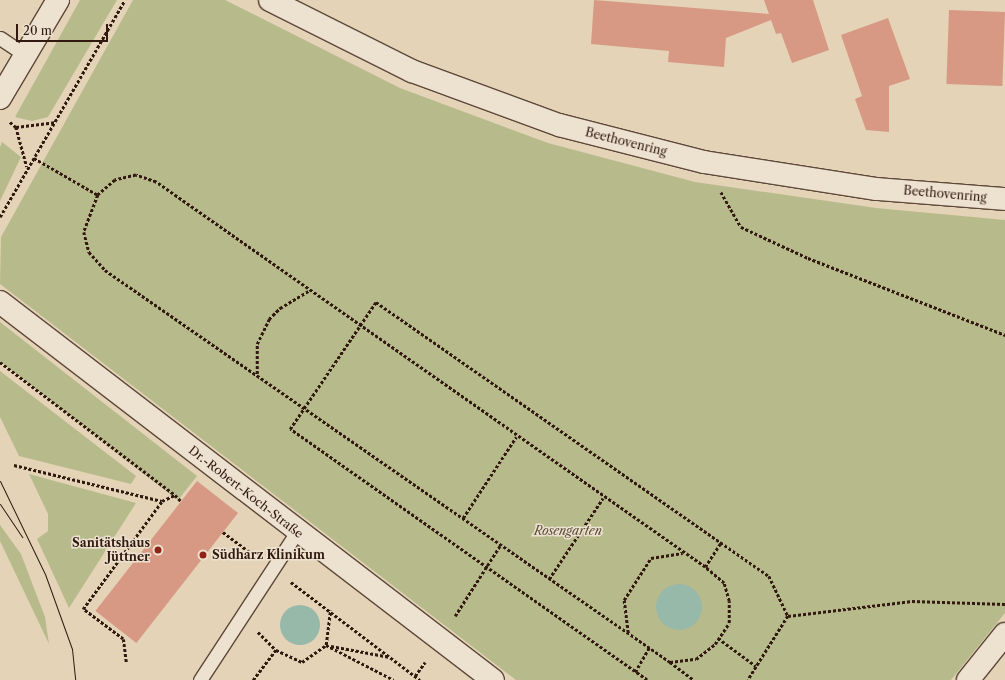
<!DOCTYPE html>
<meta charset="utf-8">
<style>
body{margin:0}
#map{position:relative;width:1005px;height:680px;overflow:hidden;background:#e4d3b6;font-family:"Libre Caslon Text",serif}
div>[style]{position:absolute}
.green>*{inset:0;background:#b7bb8c;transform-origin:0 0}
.water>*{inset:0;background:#97b9a9}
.round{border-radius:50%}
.building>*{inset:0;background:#d79984;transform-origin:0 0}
.path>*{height:2.5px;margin-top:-1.25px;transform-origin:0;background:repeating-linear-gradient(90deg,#321910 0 3px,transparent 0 5px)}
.roads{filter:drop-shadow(1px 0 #5e483a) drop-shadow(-1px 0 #5e483a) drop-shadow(0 1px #5e483a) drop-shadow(0 -1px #5e483a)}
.service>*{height:13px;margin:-6.5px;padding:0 6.5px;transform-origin:6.5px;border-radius:6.5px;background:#ede2d0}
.minor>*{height:22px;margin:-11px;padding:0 11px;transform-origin:11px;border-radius:11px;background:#ede2d0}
.tram>*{height:1px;margin:-0.5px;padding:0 0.5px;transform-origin:0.5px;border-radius:0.5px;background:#321910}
.dots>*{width:11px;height:11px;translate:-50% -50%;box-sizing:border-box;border:2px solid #ede2d0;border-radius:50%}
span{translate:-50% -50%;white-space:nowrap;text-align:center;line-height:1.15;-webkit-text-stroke:3px #ede2d0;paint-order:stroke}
.street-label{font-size:12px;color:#321910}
.park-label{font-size:12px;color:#5a4a35;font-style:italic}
.poi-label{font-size:12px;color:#321910;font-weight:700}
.right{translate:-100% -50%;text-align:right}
.left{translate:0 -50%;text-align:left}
.scale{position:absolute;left:16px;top:24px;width:92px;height:18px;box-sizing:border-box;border:2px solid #321910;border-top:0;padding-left:5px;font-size:12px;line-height:14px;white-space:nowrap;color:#321910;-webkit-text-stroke:3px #ede2d0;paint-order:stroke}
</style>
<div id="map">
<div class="green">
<i style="clip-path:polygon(80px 0,117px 0,48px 117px,32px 121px,15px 117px)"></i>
<i style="clip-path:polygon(133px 0,225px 0,400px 88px,548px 143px,695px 182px,876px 208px,1005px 220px,1005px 613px,951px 680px,516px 680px,0 284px,1px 237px)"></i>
<i style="clip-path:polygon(2px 142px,21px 157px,0 201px,0 147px)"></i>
<i style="left:0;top:322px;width:250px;height:31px;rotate:38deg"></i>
<i style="clip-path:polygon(0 371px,136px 476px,131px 484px,19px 456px,0 417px)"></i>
<i style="clip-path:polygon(29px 474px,136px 503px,69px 608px,37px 539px,48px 531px,48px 514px)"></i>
<i style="clip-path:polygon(0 525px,21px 554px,45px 617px,49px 644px,0 541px)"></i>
</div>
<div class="water">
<i class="round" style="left:656px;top:584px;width:46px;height:46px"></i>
<i class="round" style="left:280px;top:605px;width:40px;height:40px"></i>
</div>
<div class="building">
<i style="clip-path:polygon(594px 0,769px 14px,764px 0,813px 0,829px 50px,792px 63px,781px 33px,776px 34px,771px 20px,726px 38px,724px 67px,668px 62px,669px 51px,591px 44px)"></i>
<i style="left:949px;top:10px;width:56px;height:74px;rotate:2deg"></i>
<i style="clip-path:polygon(888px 18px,910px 79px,889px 86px,889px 132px,866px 130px,855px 99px,862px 96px,841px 35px)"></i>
<i style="left:197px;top:481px;width:52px;height:165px;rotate:38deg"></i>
</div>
<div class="path">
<i style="left:10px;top:122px;width:8px;rotate:40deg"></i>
<i style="left:16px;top:127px;width:41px;rotate:74.6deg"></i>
<i style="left:16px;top:127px;width:39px;rotate:-7deg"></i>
<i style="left:34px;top:158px;width:74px;rotate:30deg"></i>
<i style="left:98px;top:195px;width:40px;rotate:111deg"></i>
<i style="left:84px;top:232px;width:21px;rotate:76deg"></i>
<i style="left:89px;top:252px;width:24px;rotate:48deg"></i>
<i style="left:105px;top:270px;width:688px;rotate:34.75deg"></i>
<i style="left:670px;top:662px;width:26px;rotate:-7deg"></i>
<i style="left:696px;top:659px;width:24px;rotate:-38deg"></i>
<i style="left:715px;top:644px;width:25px;rotate:-56deg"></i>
<i style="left:729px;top:623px;width:22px;rotate:-90deg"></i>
<i style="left:729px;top:601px;width:19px;rotate:-106deg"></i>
<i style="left:724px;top:583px;width:25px;rotate:-140deg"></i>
<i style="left:705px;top:567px;width:671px;rotate:-144.96deg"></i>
<i style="left:156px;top:182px;width:21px;rotate:-161deg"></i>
<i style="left:136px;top:175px;width:22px;rotate:167deg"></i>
<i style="left:115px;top:180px;width:23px;rotate:139deg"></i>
<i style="left:721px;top:192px;width:40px;rotate:60.3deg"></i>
<i style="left:741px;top:227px;width:74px;rotate:24.8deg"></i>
<i style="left:808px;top:258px;width:212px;rotate:21.3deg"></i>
<i style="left:0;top:217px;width:250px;rotate:-60.1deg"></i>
<i style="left:0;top:362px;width:220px;rotate:37.2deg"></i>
<i style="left:257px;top:374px;width:30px;rotate:-90deg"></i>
<i style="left:257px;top:344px;width:28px;rotate:-64deg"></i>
<i style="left:269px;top:319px;width:16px;rotate:-45deg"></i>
<i style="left:280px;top:308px;width:35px;rotate:-31deg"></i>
<i style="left:14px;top:465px;width:152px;rotate:13.7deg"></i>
<i style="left:162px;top:501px;width:14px;rotate:-25deg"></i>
<i style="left:175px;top:495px;width:8px;rotate:45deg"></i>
<i style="left:463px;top:518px;width:97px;rotate:-56.8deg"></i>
<i style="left:223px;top:532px;width:40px;rotate:37deg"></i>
<i style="left:705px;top:567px;width:30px;rotate:-57deg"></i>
<i style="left:549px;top:579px;width:97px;rotate:-56.3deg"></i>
<i style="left:291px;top:582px;width:162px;rotate:37.2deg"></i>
<i style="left:455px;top:616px;width:85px;rotate:-57.4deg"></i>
<i style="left:788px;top:616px;width:125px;rotate:-6.9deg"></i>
<i style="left:912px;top:601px;width:93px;rotate:1.8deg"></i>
<i style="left:258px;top:632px;width:25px;rotate:45deg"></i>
<i style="left:628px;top:633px;width:33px;rotate:-97deg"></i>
<i style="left:624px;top:600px;width:50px;rotate:-57.3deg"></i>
<i style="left:651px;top:558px;width:32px;rotate:-9deg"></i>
<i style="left:718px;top:638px;width:47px;rotate:36.4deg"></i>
<i style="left:326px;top:645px;width:76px;rotate:27.2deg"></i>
<i style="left:331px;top:646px;width:60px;rotate:10.6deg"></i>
<i style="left:126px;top:662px;width:23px;rotate:-97deg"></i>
<i style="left:123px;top:639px;width:50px;rotate:-143.1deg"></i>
<i style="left:83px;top:609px;width:134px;rotate:-53.8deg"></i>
<i style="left:670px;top:662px;width:30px;rotate:37deg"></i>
<i style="left:635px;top:672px;width:28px;rotate:-60deg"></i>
<i style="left:415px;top:676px;width:17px;rotate:-54deg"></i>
<i style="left:253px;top:680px;width:38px;rotate:-53deg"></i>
<i style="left:276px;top:650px;width:29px;rotate:25deg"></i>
<i style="left:302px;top:662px;width:29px;rotate:-35deg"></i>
<i style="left:326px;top:645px;width:35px;rotate:-83deg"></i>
<i style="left:647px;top:680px;width:436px;rotate:-144.9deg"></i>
<i style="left:290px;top:429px;width:153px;rotate:-55.9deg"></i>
<i style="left:376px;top:302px;width:479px;rotate:34.9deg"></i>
<i style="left:769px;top:576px;width:44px;rotate:64.6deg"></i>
<i style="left:788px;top:616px;width:75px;rotate:122deg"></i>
</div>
<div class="roads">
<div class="service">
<i style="left:0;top:38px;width:29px;rotate:34deg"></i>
<i style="left:200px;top:680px;width:177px;rotate:-56.8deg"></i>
</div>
<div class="minor">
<i style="left:270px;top:0;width:159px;rotate:26.6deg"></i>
<i style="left:412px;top:71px;width:157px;rotate:20.2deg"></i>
<i style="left:559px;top:125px;width:150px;rotate:14.3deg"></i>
<i style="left:704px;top:162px;width:175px;rotate:8.9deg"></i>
<i style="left:877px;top:189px;width:128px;rotate:4.5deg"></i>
<i style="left:0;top:98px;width:114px;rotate:-59.4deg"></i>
<i style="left:0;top:302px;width:621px;rotate:37.48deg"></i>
<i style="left:968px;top:680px;width:59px;rotate:-51.2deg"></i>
</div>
</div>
<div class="tram">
<i style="left:0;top:481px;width:103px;rotate:64.2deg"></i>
<i style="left:45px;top:574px;width:80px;rotate:70.2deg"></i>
<i style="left:72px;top:649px;width:31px;rotate:84deg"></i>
<i style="left:0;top:504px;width:40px;rotate:56deg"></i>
</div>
<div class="dots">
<i style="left:158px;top:550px;background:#8f2418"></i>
<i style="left:203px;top:555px;background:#8f2418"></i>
</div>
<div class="street-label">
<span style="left:626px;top:142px;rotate:14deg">Beethovenring</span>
<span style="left:945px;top:194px;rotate:5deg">Beethovenring</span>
<span style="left:246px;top:492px;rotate:38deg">Dr.-Robert-Koch-Straße</span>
</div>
<div class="park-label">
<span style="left:568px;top:531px">Rosengarten</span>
</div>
<div class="poi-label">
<span class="right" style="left:150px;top:550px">Sanitätshaus<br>Jüttner</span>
<span class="left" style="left:212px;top:555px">Südharz Klinikum</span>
</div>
<div class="scale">20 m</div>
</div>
